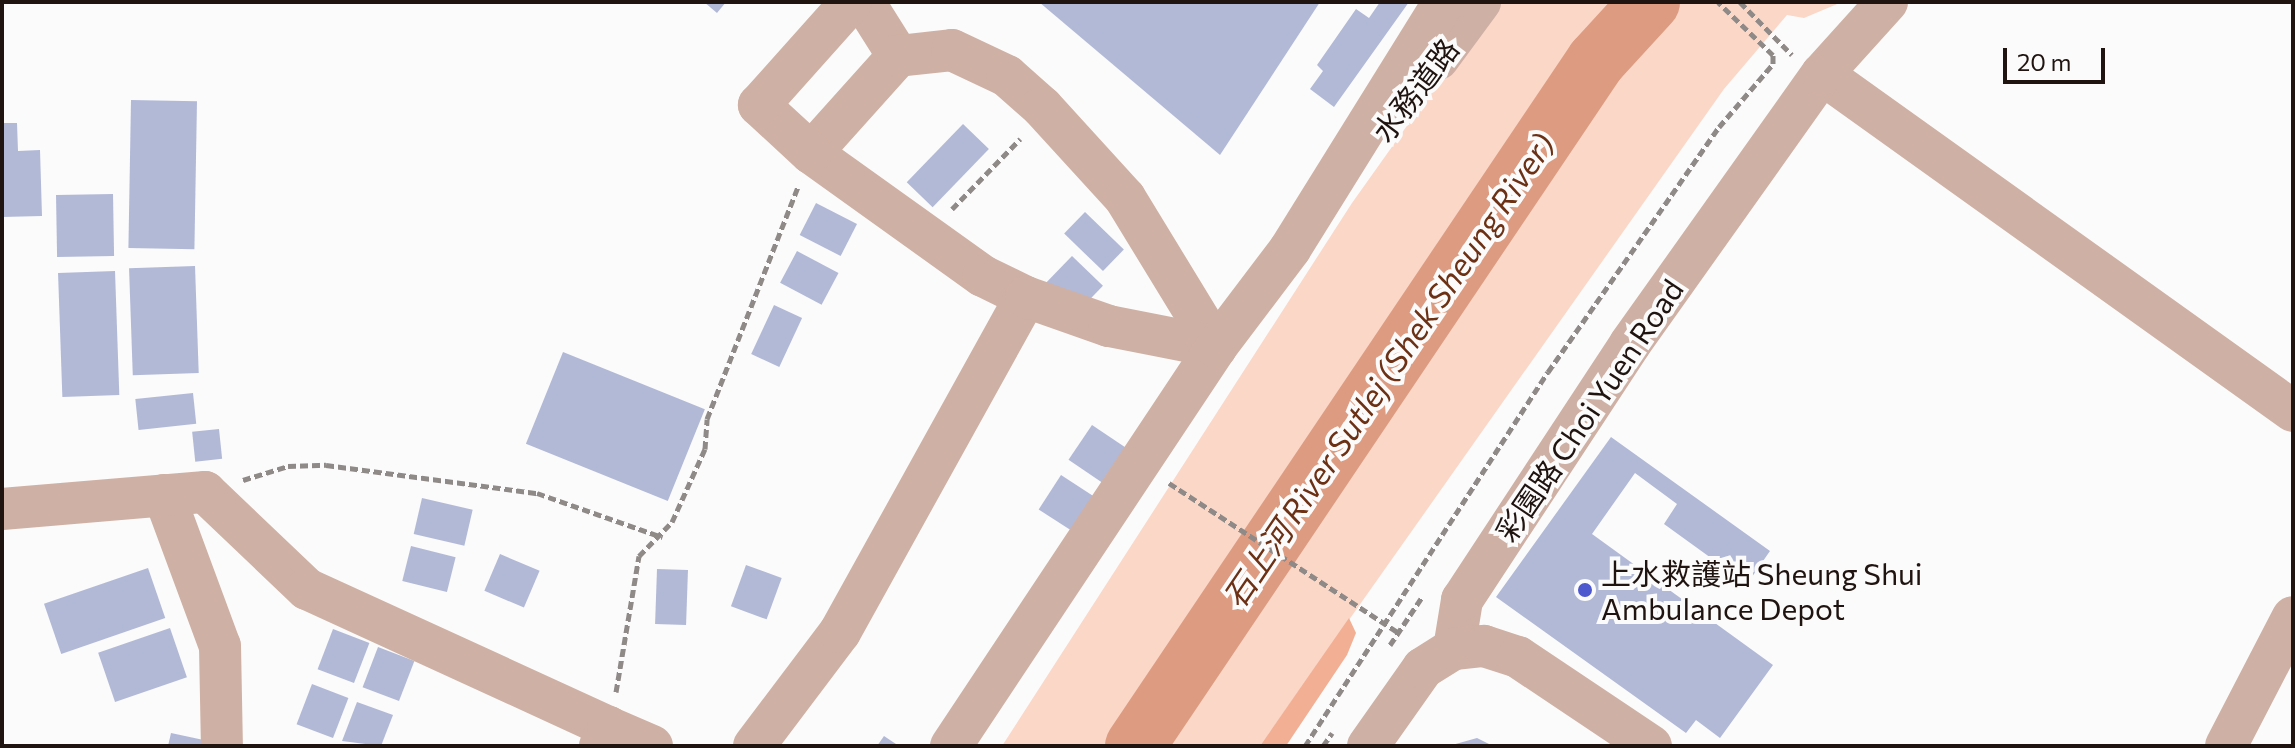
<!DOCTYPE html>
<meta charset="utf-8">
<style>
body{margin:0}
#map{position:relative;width:2295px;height:748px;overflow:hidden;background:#fbfbfb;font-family:Commissioner,"Noto Sans SC",sans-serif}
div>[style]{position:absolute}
.green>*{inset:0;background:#fbd7c8}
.forest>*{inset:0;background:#f2af93}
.river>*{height:60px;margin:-30px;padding:0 30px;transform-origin:30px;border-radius:30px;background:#dd9c81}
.building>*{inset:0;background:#b2b9d6;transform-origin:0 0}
.path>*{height:5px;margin-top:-2.5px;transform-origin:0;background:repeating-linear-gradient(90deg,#8f8a88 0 8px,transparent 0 12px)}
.minor>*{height:42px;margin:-21px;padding:0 21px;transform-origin:21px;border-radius:21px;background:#cfb0a4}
.dots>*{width:22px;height:22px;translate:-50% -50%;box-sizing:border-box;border:4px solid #fbfbfb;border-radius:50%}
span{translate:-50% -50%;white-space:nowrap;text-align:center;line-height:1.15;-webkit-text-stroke:8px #fbfbfb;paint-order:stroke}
.street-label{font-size:30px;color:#201410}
.poi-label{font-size:30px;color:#201410}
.left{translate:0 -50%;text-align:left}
.water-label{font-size:32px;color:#6c3014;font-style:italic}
.frame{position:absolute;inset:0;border:4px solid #201410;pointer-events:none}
.scale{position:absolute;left:2003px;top:48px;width:102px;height:36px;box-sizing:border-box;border:4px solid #201410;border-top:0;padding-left:10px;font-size:24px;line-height:28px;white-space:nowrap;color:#201410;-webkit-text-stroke:6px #fbfbfb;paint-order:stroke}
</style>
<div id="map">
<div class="green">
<i style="clip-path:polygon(1495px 2px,1842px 2px,1804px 18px,1787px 15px,1724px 89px,1260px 746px,1002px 746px,1352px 203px)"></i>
</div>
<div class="forest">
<i style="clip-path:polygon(1349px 618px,1356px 633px,1347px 655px,1286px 746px,1260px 746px)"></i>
</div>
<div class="river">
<i style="left:1135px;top:746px;width:826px;rotate:-56.06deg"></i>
<i style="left:1596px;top:61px;width:80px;rotate:-47.5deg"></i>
</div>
<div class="building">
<i style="clip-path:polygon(704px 2px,726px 2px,717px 13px)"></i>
<i style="clip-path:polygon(1039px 2px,1320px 2px,1220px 155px)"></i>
<i style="clip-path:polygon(1380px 2px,1409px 2px,1334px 107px,1310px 89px,1323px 71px,1317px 65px,1356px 9px,1369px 18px)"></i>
<i style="left:131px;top:100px;width:66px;height:148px;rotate:1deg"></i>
<i style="clip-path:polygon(2px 123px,17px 123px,18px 151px,40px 150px,42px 216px,2px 217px)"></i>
<i style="left:963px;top:124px;width:36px;height:81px;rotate:44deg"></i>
<i style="left:113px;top:194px;width:62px;height:57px;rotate:89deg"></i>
<i style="left:816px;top:203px;width:46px;height:36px;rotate:27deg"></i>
<i style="left:1085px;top:212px;width:54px;height:30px;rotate:44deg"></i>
<i style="left:797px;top:251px;width:47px;height:36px;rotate:28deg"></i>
<i style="left:1072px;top:256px;width:43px;height:38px;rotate:44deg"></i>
<i style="left:195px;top:266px;width:107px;height:66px;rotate:88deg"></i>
<i style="left:115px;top:271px;width:124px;height:57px;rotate:88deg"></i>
<i style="left:774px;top:305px;width:31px;height:54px;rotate:25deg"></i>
<i style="left:563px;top:352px;width:153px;height:99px;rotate:22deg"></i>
<i style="left:193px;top:393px;width:31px;height:58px;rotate:84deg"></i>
<i style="left:1092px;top:425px;width:40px;height:42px;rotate:34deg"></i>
<i style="left:219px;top:429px;width:30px;height:27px;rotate:84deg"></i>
<i style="clip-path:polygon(1611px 437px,1770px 551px,1747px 584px,1664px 524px,1677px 504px,1635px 473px,1592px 534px,1773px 665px,1720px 738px,1696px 720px,1686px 733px,1496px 597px)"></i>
<i style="left:1061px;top:475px;width:38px;height:41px;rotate:33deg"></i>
<i style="left:422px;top:498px;width:52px;height:37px;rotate:13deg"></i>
<i style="left:411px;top:546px;width:46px;height:36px;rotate:14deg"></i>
<i style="left:500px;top:554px;width:43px;height:40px;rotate:23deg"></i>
<i style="left:746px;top:565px;width:38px;height:44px;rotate:20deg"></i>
<i style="left:148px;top:568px;width:53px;height:110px;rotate:71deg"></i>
<i style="left:657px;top:569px;width:31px;height:55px;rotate:2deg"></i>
<i style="left:170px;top:628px;width:52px;height:76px;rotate:71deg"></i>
<i style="left:333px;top:629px;width:39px;height:43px;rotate:21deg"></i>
<i style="left:378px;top:647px;width:39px;height:43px;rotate:21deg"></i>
<i style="left:312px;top:684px;width:39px;height:43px;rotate:21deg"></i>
<i style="clip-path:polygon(357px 702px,393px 715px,381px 746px,342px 741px)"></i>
<i style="clip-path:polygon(171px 733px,213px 742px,212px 746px,168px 746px)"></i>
<i style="clip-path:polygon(884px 736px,899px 746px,877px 746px)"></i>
<i style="clip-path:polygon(1477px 738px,1493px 746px,1453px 746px,1452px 745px)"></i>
</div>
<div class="path">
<i style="left:1740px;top:2px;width:74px;rotate:45.5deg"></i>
<i style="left:952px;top:209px;width:98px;rotate:-45.8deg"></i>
<i style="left:243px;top:480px;width:47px;rotate:-17.3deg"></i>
<i style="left:288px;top:466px;width:38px;rotate:-2deg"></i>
<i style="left:326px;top:465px;width:213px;rotate:7.6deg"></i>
<i style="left:537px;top:493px;width:133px;rotate:19.4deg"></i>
<i style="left:1169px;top:483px;width:273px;rotate:33.1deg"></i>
<i style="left:1390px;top:645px;width:58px;rotate:-56.3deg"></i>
<i style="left:616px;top:692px;width:138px;rotate:-80.4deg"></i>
<i style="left:639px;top:556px;width:47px;rotate:-45.9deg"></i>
<i style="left:672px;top:522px;width:80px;rotate:-65.7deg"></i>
<i style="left:705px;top:449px;width:30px;rotate:-86deg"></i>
<i style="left:707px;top:419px;width:249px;rotate:-68.6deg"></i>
<i style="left:1305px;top:746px;width:446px;rotate:-57deg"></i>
<i style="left:1548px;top:372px;width:299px;rotate:-55.1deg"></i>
<i style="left:1719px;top:127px;width:83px;rotate:-49.4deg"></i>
<i style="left:1773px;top:64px;width:9px;rotate:-90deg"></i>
<i style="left:1773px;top:55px;width:76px;rotate:-136.1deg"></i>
<i style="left:1323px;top:746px;width:16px;rotate:-55deg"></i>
</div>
<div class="minor">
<i style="left:864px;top:2px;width:64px;rotate:57.8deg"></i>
<i style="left:898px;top:56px;width:130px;rotate:131.9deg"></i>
<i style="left:811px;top:153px;width:211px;rotate:35.6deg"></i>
<i style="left:983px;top:276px;width:48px;rotate:26deg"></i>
<i style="left:898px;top:56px;width:54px;rotate:-6.3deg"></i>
<i style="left:952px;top:50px;width:61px;rotate:25.3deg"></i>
<i style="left:1007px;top:76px;width:47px;rotate:41.5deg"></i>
<i style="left:1042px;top:107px;width:123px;rotate:47.6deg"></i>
<i style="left:1125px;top:198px;width:175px;rotate:58.6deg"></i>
<i style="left:1438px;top:59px;width:71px;rotate:-53.6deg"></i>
<i style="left:1822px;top:74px;width:579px;rotate:35.58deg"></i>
<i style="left:811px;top:153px;width:71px;rotate:-137.3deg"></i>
<i style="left:759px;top:105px;width:138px;rotate:-48.2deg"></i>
<i style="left:164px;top:495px;width:161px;rotate:69.7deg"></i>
<i style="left:220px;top:646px;width:100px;rotate:88.9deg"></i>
<i style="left:2px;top:509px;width:204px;rotate:-4.8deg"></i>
<i style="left:205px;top:492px;width:141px;rotate:43.6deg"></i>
<i style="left:307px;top:589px;width:331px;rotate:24.6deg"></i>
<i style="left:1454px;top:649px;width:50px;rotate:-80.7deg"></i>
<i style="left:1462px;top:600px;width:306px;rotate:-56.7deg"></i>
<i style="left:1630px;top:344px;width:331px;rotate:-54.6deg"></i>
<i style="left:1822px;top:74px;width:97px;rotate:-47.9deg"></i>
<i style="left:600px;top:746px;width:21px;rotate:-67deg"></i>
<i style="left:608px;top:727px;width:48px;rotate:23.4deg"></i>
<i style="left:754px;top:746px;width:143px;rotate:-53deg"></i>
<i style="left:840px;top:632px;width:383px;rotate:-61deg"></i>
<i style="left:1026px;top:297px;width:88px;rotate:19.3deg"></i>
<i style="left:1109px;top:326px;width:109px;rotate:11.1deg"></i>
<i style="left:951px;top:746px;width:479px;rotate:-56.4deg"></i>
<i style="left:1216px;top:347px;width:123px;rotate:-52.9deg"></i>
<i style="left:1290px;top:249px;width:291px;rotate:-58.1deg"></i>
<i style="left:1368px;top:746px;width:95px;rotate:-54.8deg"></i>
<i style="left:1423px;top:668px;width:36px;rotate:-32deg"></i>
<i style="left:1454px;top:649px;width:30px;rotate:-6deg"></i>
<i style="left:1484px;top:646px;width:36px;rotate:18deg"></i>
<i style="left:1518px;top:657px;width:160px;rotate:33.8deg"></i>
<i style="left:2226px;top:746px;width:145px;rotate:-62.6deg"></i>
</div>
<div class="dots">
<i style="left:1585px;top:590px;background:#4e58ce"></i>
</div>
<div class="street-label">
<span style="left:1415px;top:90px;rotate:-53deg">水務道路</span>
<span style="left:1589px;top:410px;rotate:-56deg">彩園路 Choi Yuen Road</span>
</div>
<div class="poi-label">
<span class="left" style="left:1601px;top:590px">上水救護站 Sheung Shui<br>Ambulance Depot</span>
</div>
<div class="water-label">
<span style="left:1388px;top:370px;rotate:-56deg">石上河 River Sutlej (Shek Sheung River)</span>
</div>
<div class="frame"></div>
<div class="scale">20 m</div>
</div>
